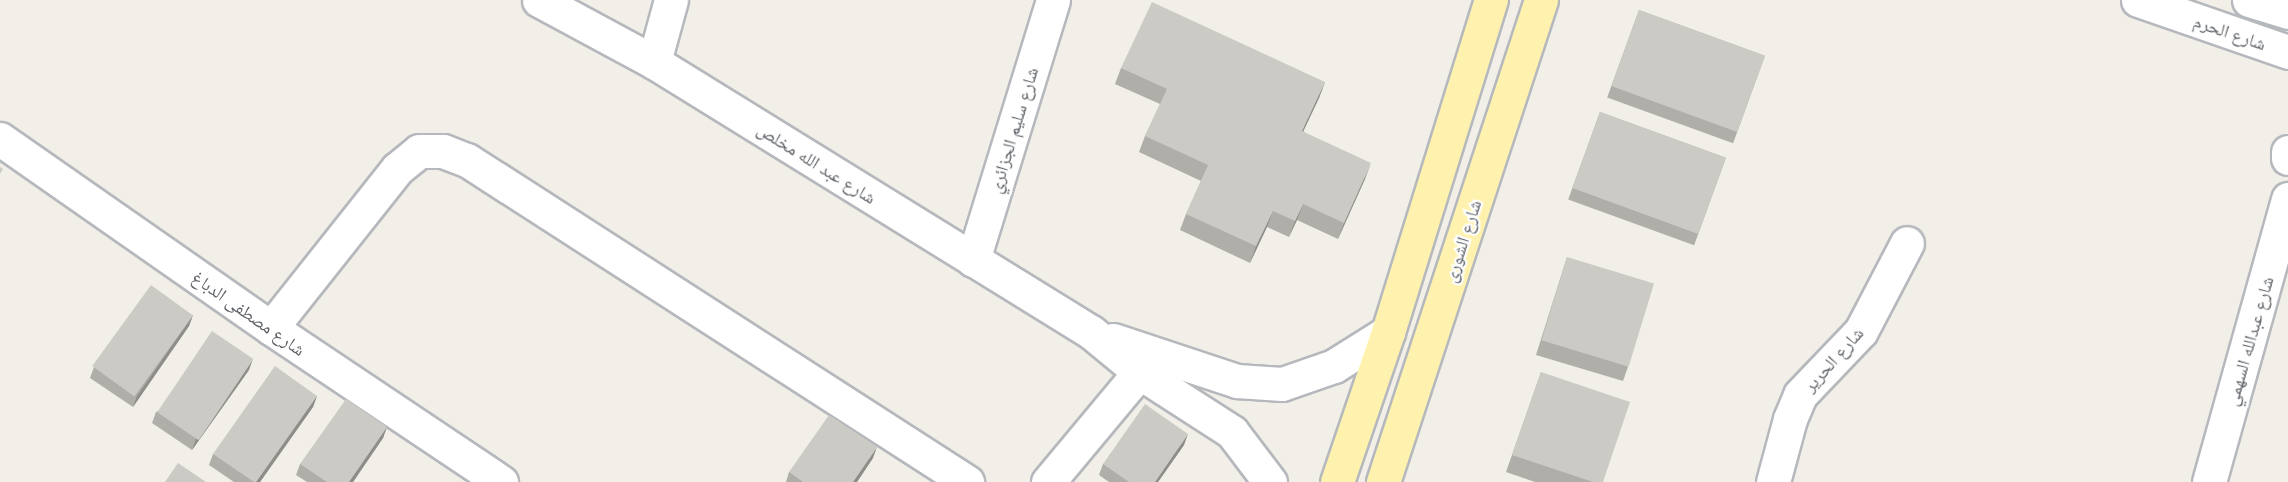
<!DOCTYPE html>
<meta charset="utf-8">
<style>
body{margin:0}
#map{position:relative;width:2288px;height:482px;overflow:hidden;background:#f1efe8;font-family:Lato,"Noto Naskh Arabic",sans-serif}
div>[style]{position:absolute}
.roads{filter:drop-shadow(2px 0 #b5b8bc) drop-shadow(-2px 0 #b5b8bc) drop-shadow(0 2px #b5b8bc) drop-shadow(0 -2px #b5b8bc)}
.minor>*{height:33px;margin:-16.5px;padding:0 16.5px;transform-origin:16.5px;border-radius:16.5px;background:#fff}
.tertiary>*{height:33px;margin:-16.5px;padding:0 16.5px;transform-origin:16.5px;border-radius:16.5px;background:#fff}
.primary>*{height:33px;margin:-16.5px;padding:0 16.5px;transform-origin:16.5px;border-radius:16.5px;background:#fff2af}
.wall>*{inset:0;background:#afaea9;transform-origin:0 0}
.shaded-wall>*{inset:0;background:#8f8d8a}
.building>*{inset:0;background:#cccac5;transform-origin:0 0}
span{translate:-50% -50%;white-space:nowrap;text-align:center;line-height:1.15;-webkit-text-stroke:4.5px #fff;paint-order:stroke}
.street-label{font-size:18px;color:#5f6368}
</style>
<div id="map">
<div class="roads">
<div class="minor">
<i style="left:539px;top:0;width:131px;rotate:28.3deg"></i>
<i style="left:654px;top:62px;width:514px;rotate:31.71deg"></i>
<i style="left:1091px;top:332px;width:66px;rotate:39.5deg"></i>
<i style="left:1142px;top:374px;width:107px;rotate:32.8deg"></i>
<i style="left:1232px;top:432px;width:63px;rotate:52.8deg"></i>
<i style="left:654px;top:62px;width:64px;rotate:-74.7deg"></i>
<i style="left:0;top:139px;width:330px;rotate:34.9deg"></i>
<i style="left:271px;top:328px;width:277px;rotate:33.8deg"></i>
<i style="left:2288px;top:152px;width:6px;rotate:90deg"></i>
<i style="left:973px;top:260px;width:272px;rotate:-72.9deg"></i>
<i style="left:271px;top:328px;width:203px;rotate:-51.6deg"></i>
<i style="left:397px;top:169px;width:28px;rotate:-39deg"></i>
<i style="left:419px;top:151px;width:24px"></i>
<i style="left:443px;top:151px;width:26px;rotate:21deg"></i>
<i style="left:467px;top:160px;width:595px;rotate:32.78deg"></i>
<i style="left:1113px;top:340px;width:131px;rotate:18.3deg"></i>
<i style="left:1237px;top:381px;width:45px;rotate:3.8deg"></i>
<i style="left:1282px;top:384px;width:55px;rotate:-19.1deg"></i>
<i style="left:1334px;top:366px;width:64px;rotate:-32.2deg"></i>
<i style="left:1048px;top:482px;width:164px;rotate:-50.2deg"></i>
<i style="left:1773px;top:482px;width:65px;rotate:-74.9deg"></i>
<i style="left:1790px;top:419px;width:26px;rotate:-67deg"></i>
<i style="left:1800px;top:395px;width:88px;rotate:-46.4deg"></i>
<i style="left:1861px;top:331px;width:99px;rotate:-62.4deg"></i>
<i style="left:2209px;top:482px;width:294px;rotate:-74.4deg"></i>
</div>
<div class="tertiary">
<i style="left:2138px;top:0;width:159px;rotate:19.1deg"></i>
<i style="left:2249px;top:0;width:41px;rotate:17.1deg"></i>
</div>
<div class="primary">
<i style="left:1337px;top:482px;width:158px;rotate:-71.2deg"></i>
<i style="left:1388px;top:332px;width:348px;rotate:-72.8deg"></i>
<i style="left:1383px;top:482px;width:507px;rotate:-71.85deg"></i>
</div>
</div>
<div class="wall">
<i style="left:1639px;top:10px;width:134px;height:93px;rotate:20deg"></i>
<i style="clip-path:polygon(1121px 68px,1325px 82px,1319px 98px,1303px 131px,1365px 179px,1338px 239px,1297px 220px,1289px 237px,1267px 227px,1250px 263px,1180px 230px,1186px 214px,1201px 181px,1139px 152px,1145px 136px,1160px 104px,1115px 84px)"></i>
<i style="left:1600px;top:112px;width:134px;height:93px;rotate:20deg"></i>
<i style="clip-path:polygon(1567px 257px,1628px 367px,1623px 381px,1536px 355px)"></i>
<i style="clip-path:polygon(193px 315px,189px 326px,133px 407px,90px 378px,94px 367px)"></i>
<i style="clip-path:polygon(249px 370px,192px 450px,152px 423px,156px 412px)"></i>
<i style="clip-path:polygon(1541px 372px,1603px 482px,1535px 482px,1506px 472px)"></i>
<i style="clip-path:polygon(317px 396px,313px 407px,260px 482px,234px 482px,209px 465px,213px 454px)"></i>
<i style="clip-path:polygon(387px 427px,383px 438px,353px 482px,307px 482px,296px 475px,300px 464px)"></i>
<i style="clip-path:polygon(1184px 445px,1158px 482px,1109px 482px,1099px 475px,1103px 464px)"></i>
<i style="clip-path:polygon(873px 458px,857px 482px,786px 482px,789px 472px)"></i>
</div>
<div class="shaded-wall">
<i style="clip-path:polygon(1325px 82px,1319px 98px,1296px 147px,1302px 131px)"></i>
<i style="clip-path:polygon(1371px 163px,1365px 179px,1338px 239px,1344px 223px)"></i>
<i style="clip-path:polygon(1303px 204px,1297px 220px,1289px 237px,1295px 221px)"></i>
<i style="clip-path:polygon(1273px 211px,1267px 227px,1250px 263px,1256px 246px)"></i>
<i style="clip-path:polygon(193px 315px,189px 326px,133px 407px,137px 396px)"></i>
<i style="clip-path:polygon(253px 359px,249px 370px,192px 450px,196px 439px)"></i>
<i style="clip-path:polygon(317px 396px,313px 407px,260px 482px,256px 482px)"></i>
<i style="clip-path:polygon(387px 427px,383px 438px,353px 482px,349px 482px)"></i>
<i style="clip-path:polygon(1188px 434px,1184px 445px,1158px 482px,1155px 482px)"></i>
<i style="clip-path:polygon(877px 447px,873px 458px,857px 482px,853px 482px)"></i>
</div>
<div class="building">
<i style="clip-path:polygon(1152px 2px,1325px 82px,1302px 131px,1371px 163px,1344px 223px,1303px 204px,1295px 221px,1273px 211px,1256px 246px,1186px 214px,1208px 165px,1145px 136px,1167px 89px,1121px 68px)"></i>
<i style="left:1639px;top:10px;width:134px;height:81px;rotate:20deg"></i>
<i style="left:1600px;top:112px;width:134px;height:81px;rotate:20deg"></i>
<i style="clip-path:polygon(0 167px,3px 169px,0 174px)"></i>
<i style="left:1567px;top:257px;width:91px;height:87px;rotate:17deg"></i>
<i style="left:151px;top:285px;width:52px;height:100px;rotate:36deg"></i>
<i style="left:212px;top:331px;width:50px;height:98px;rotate:34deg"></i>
<i style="clip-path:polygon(275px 366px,317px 396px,256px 482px,254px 482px,213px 454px)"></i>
<i style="clip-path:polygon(1541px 372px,1630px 402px,1603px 482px,1593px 482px,1512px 455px)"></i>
<i style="clip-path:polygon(346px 399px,387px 427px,349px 482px,327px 482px,300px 464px)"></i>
<i style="clip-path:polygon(1145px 404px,1188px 434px,1155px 482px,1129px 482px,1103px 464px)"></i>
<i style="clip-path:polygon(829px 415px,877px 447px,853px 482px,803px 482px,789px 472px)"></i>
<i style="clip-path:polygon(178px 463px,206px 482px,165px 482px)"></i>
</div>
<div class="street-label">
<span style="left:2230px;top:32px;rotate:19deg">شارع الحرم</span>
<span style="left:1013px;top:130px;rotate:-73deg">شارع سليم الجزائري</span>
<span style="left:817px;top:163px;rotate:32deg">شارع عبد الله مخلص</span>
<span style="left:1462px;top:241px;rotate:-72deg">شارع الشورى</span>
<span style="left:249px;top:313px;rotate:35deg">شارع مصطفى الدباغ</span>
<span style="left:2249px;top:341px;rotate:-74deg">شارع عبدالله السهمي</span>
<span style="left:1833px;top:359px;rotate:-48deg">شارع الحرير</span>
</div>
</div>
